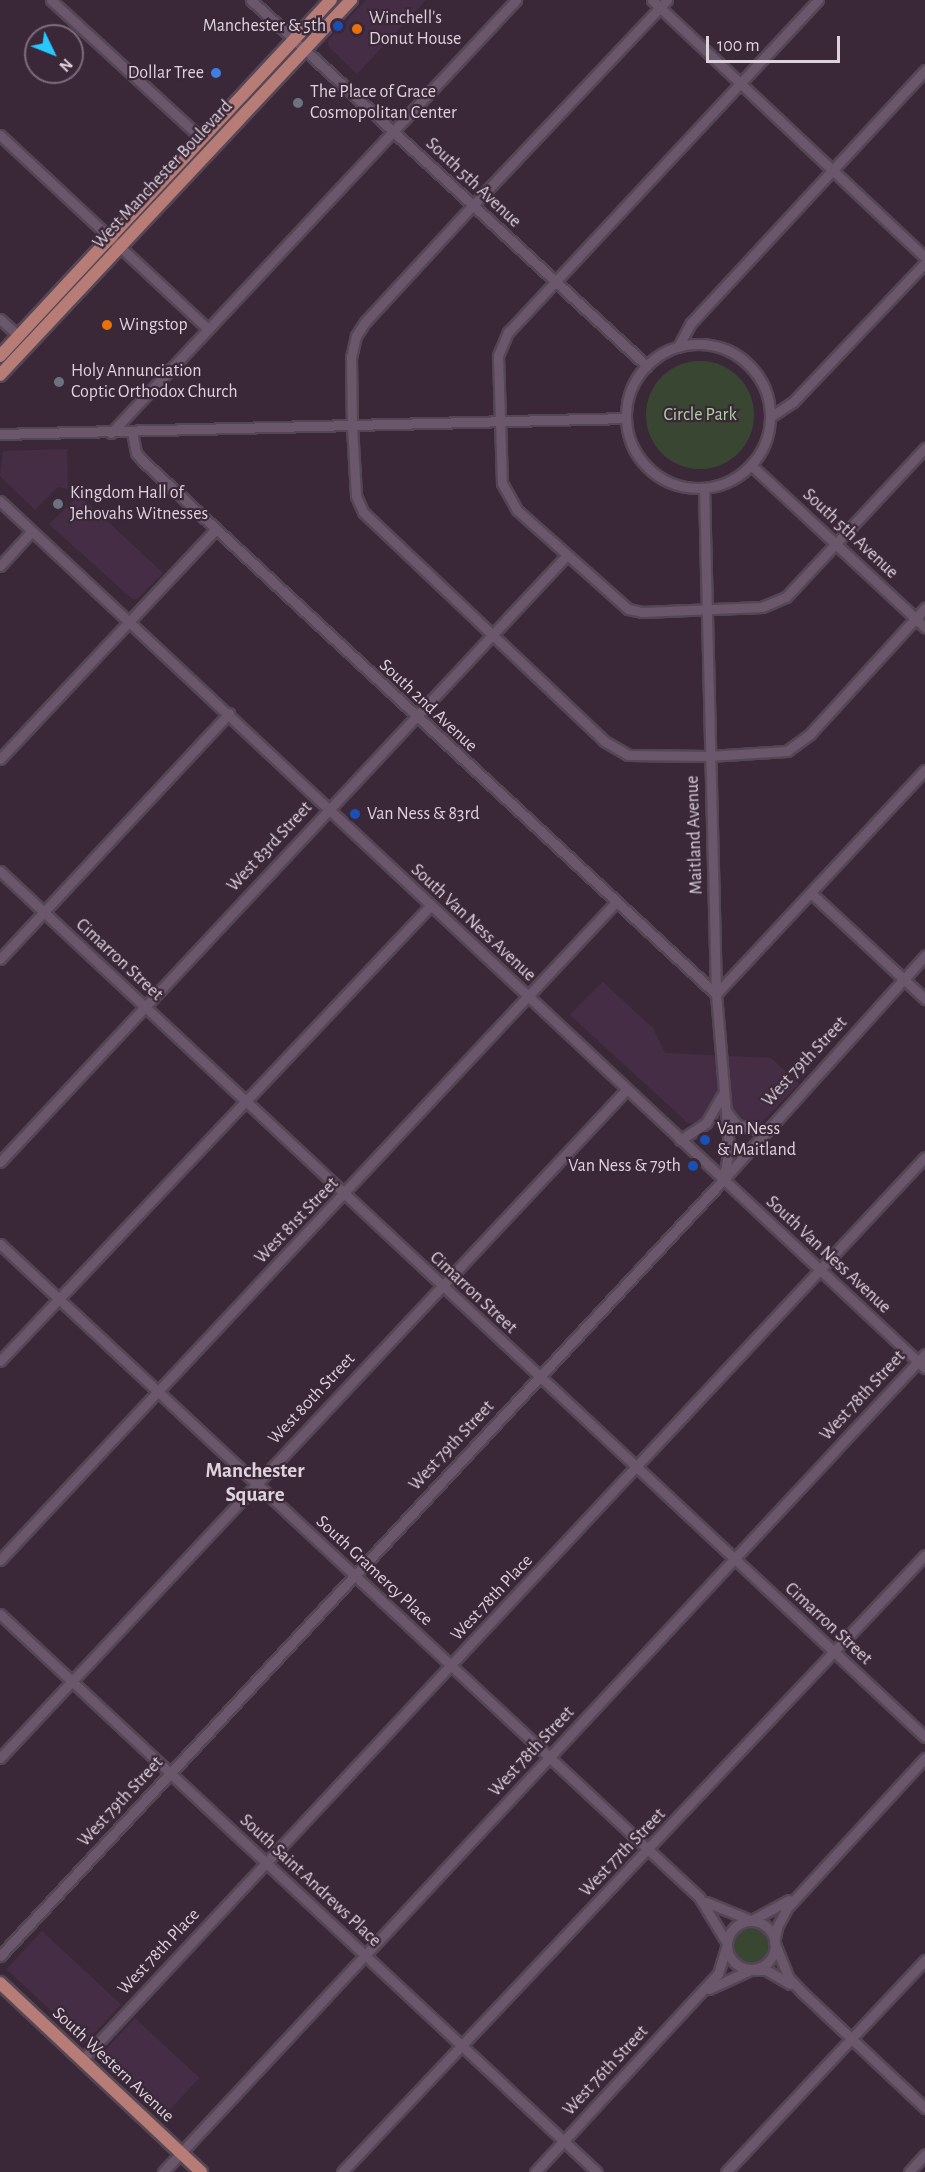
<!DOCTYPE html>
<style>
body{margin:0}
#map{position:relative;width:925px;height:2172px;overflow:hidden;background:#3a2839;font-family:"Alegreya Sans",sans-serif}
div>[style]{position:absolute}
.built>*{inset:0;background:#452e45;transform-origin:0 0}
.green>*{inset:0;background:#394732}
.round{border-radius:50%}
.roads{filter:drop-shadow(2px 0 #554655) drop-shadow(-2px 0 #554655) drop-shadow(0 2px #554655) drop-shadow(0 -2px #554655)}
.minor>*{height:9px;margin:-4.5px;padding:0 4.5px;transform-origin:4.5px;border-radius:4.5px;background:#6b576b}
.minor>.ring{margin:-4.5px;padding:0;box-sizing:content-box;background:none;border:9px solid #6b576b;border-radius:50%}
.major>*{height:12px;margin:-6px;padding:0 6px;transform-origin:6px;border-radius:6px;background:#b77c75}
.dots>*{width:16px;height:16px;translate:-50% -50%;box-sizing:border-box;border:3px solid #3a2839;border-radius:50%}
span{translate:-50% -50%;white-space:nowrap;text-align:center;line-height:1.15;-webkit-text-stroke:4.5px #3a2839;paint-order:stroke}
.poi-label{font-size:18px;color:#ded2dd}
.left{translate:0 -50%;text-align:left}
.right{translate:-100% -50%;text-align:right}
.street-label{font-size:18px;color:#ded2dd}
.park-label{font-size:18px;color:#afd0a0}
.quarter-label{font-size:21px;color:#ded2dd;font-weight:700}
.north{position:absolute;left:24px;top:24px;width:60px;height:60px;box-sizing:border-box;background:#3a2839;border:2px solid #7c6c7b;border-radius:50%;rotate:133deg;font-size:16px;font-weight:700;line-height:24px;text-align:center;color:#ded2dd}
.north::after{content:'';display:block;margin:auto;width:21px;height:27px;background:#27c8ff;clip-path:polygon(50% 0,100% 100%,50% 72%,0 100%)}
.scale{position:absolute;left:706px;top:36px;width:134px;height:27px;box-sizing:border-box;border:3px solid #ded2dd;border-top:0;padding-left:8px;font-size:18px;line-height:21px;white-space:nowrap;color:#ded2dd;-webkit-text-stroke:4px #3a2839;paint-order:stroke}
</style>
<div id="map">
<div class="built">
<i style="clip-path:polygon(366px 0,426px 0,357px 74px,330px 48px,327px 41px)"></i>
<i style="clip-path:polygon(67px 449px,68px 489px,58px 487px,35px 510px,0 476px,3px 451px)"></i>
<i style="clip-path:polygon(79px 495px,163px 573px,137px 599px,132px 599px,49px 524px)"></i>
<i style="clip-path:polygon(603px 982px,653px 1028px,665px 1053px,771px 1058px,799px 1084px,757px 1127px,688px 1123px,570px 1015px)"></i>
<i style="left:42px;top:1931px;width:108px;height:52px;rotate:43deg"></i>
<i style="left:135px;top:2018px;width:88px;height:52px;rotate:43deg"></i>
</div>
<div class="green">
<i class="round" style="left:646px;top:361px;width:108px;height:108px"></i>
<i class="round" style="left:729px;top:1923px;width:44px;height:44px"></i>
</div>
<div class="roads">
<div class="minor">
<i style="left:51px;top:0;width:205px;rotate:42.6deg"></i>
<i style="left:251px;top:0;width:539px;rotate:42.75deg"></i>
<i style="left:652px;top:0;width:375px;rotate:43.3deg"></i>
<i style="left:667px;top:0;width:282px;rotate:133.4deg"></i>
<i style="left:473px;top:205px;width:159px;rotate:132.7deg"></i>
<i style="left:365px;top:322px;width:17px;rotate:123deg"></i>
<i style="left:356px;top:336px;width:22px;rotate:103deg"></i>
<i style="left:351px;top:357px;width:69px;rotate:89.2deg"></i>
<i style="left:352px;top:426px;width:70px;rotate:86.7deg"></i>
<i style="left:356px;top:496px;width:17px;rotate:66deg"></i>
<i style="left:363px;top:512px;width:332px;rotate:43.5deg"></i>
<i style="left:604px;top:741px;width:28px;rotate:30deg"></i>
<i style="left:628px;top:755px;width:81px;rotate:0.7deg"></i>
<i style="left:709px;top:756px;width:78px;rotate:-3.7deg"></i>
<i style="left:787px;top:751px;width:29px;rotate:-36deg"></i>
<i style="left:810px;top:734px;width:171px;rotate:-47.6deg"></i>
<i style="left:818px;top:0;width:454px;rotate:133deg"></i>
<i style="left:508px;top:332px;width:26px;rotate:113deg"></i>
<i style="left:498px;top:356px;width:127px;rotate:88.2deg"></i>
<i style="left:502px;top:483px;width:31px;rotate:61deg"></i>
<i style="left:517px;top:510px;width:149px;rotate:41.7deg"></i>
<i style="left:628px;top:609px;width:14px;rotate:12deg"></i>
<i style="left:642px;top:612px;width:120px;rotate:-2.4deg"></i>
<i style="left:762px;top:607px;width:26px;rotate:-23deg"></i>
<i style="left:786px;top:597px;width:204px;rotate:-47deg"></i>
<i style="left:0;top:135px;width:283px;rotate:43deg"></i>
<i style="left:0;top:319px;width:24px;rotate:42deg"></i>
<i class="ring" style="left:626px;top:344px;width:135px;height:135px"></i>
<i style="left:678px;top:347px;width:27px;rotate:-62deg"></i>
<i style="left:691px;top:323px;width:345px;rotate:-47.2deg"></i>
<i style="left:770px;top:417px;width:27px;rotate:-33deg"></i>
<i style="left:793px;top:402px;width:192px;rotate:-46.5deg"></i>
<i style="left:132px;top:432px;width:21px;rotate:79deg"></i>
<i style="left:136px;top:453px;width:11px;rotate:49deg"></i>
<i style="left:143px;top:461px;width:783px;rotate:42.93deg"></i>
<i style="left:716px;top:994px;width:306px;rotate:-47deg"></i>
<i style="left:111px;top:433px;width:593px;rotate:-46.91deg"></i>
<i style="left:0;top:434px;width:626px;rotate:-1.46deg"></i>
<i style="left:751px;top:465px;width:238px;rotate:43deg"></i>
<i style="left:704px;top:488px;width:506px;rotate:88.64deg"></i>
<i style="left:716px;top:994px;width:157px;rotate:85.2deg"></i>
<i style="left:729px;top:1150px;width:31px;rotate:101deg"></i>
<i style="left:0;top:501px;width:1268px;rotate:43.15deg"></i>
<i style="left:0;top:566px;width:47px;rotate:-47.6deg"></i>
<i style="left:0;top:759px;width:314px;rotate:-46.8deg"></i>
<i style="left:0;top:871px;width:1267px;rotate:43.11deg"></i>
<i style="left:811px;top:893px;width:156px;rotate:42.9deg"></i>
<i style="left:0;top:959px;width:336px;rotate:-47deg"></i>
<i style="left:726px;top:1111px;width:18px;rotate:52deg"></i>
<i style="left:737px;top:1125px;width:28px;rotate:13deg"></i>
<i style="left:680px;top:1140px;width:31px;rotate:-33deg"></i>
<i style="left:706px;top:1123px;width:32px;rotate:-60deg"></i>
<i style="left:0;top:1162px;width:829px;rotate:-46.95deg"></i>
<i style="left:0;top:1244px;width:957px;rotate:43.05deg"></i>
<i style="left:699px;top:1897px;width:54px;rotate:58.7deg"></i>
<i style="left:0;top:1361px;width:627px;rotate:-46.61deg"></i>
<i style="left:0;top:1560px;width:900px;rotate:-46.89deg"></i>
<i style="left:0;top:1614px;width:817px;rotate:43.07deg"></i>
<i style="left:0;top:1758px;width:915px;rotate:-46.86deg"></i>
<i style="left:706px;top:1902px;width:45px;rotate:22deg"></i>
<i style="left:752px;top:1920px;width:42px;rotate:-28.4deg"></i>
<i class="ring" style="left:727px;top:1921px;width:39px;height:39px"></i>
<i style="left:774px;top:1943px;width:16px;rotate:-79deg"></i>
<i style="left:777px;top:1927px;width:21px;rotate:-62deg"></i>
<i style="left:787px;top:1908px;width:204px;rotate:-47.4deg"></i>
<i style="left:775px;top:1944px;width:35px;rotate:68deg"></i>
<i style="left:788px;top:1977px;width:22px;rotate:47deg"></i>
<i style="left:803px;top:1993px;width:168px;rotate:43.3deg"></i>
<i style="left:0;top:1956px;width:1061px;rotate:-47.02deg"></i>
<i style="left:723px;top:1180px;width:302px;rotate:-48deg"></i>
<i style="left:754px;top:1970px;width:12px"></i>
<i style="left:766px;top:1970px;width:28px;rotate:30deg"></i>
<i style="left:709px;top:1989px;width:45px;rotate:-24.9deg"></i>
<i style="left:82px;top:2060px;width:1235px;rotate:-46.97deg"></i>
<i style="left:163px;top:2172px;width:1118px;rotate:-47.03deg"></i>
<i style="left:342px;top:2172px;width:849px;rotate:-46.62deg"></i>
<i style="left:535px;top:2172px;width:270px;rotate:-47.3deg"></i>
<i style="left:718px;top:1974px;width:31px;rotate:-73deg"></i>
<i style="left:726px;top:2172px;width:291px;rotate:-46.8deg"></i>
<i style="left:909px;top:2172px;width:24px;rotate:-48deg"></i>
</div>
<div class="major">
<i style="left:0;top:356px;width:486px;rotate:-47.1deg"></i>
<i style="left:0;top:375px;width:514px;rotate:-46.89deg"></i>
<i style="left:0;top:1983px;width:276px;rotate:43.2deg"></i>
</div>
</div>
<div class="dots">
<i style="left:338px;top:26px;background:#1a4fb4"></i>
<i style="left:357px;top:29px;background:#e8710a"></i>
<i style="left:216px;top:73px;background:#3f7fe0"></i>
<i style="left:298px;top:103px;background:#6b7280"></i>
<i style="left:107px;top:325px;background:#e8710a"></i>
<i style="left:59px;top:382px;background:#6b7280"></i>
<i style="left:58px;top:504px;background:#6b7280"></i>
<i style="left:355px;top:814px;background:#1a4fb4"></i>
<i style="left:705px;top:1140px;background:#1a4fb4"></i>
<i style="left:693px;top:1166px;background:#1a4fb4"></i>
</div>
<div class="poi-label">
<span class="left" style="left:369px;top:29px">Winchell's<br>Donut House</span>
<span class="right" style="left:326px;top:26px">Manchester &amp; 5th</span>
<span class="right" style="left:204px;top:73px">Dollar Tree</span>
<span class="left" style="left:310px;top:103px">The Place of Grace<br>Cosmopolitan Center</span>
<span class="left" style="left:119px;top:325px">Wingstop</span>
<span class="left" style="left:71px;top:382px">Holy Annunciation<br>Coptic Orthodox Church</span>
<span class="left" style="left:70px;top:504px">Kingdom Hall of<br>Jehovahs Witnesses</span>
<span class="left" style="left:367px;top:814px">Van Ness &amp; 83rd</span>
<span class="left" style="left:717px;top:1140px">Van Ness<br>&amp; Maitland</span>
<span class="right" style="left:681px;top:1166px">Van Ness &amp; 79th</span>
</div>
<div class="street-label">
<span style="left:163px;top:175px;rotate:-47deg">West Manchester Boulevard</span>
<span style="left:473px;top:183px;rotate:43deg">South 5th Avenue</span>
<span style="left:850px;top:534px;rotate:43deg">South 5th Avenue</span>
<span style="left:428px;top:706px;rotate:43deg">South 2nd Avenue</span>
<span style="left:695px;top:835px;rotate:-92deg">Maitland Avenue</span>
<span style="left:270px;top:847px;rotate:-47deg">West 83rd Street</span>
<span style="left:473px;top:923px;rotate:43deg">South Van Ness Avenue</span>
<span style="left:119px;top:960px;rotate:43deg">Cimarron Street</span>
<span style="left:805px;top:1062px;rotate:-47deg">West 79th Street</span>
<span style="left:297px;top:1221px;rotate:-46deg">West 81st Street</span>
<span style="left:828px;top:1255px;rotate:43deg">South Van Ness Avenue</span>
<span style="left:473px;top:1293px;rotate:43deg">Cimarron Street</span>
<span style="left:863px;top:1396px;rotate:-47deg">West 78th Street</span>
<span style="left:312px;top:1399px;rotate:-47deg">West 80th Street</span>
<span style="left:452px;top:1446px;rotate:-47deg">West 79th Street</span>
<span style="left:374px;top:1571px;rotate:43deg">South Gramercy Place</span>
<span style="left:492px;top:1598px;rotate:-47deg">West 78th Place</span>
<span style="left:828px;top:1624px;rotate:43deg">Cimarron Street</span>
<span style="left:532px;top:1752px;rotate:-47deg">West 78th Street</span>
<span style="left:121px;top:1802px;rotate:-47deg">West 79th Street</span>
<span style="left:623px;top:1853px;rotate:-46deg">West 77th Street</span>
<span style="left:310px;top:1881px;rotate:43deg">South Saint Andrews Place</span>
<span style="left:159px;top:1952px;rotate:-47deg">West 78th Place</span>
<span style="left:113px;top:2065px;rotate:43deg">South Western Avenue</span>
<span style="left:606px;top:2071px;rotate:-47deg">West 76th Street</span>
</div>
<div class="park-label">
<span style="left:700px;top:415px">Circle Park</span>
</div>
<div class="quarter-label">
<span style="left:255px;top:1483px">Manchester<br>Square</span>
</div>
<div class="north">N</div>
<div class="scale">100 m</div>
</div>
